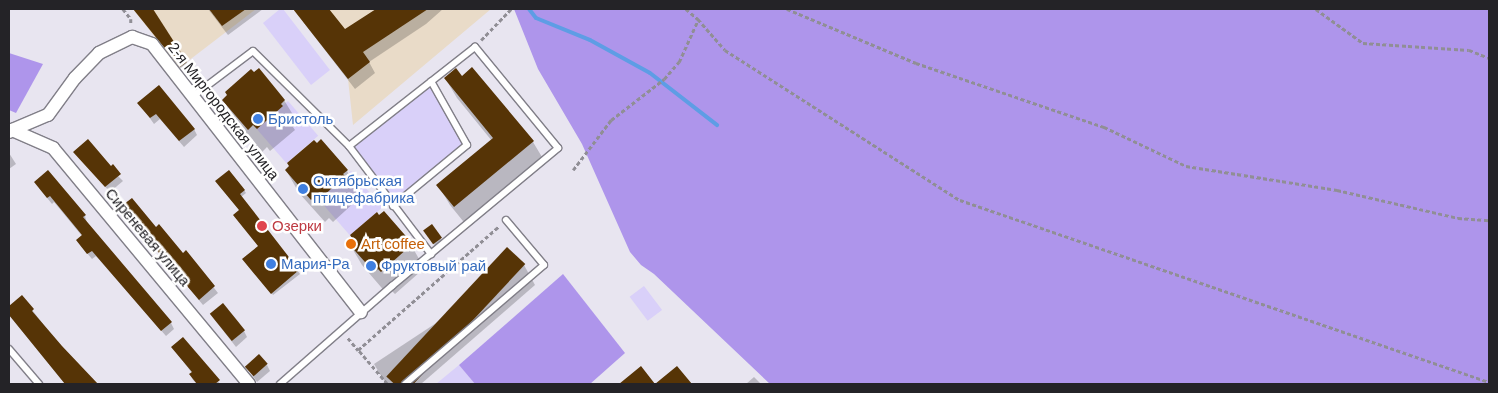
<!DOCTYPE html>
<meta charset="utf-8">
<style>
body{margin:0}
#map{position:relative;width:1498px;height:393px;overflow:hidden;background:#e8e5f0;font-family:Helvetica,sans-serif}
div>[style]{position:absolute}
.industrial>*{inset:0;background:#e9dbc8}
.green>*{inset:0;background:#d9d0f9;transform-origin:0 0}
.forest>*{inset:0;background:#ae95eb}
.shadow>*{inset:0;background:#0003}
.stream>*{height:4px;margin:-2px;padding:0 2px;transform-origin:2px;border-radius:2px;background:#5e9de5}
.building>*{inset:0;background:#563406;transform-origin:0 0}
.path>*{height:2.5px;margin-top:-1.25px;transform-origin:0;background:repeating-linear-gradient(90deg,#908e95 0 4px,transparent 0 6.5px)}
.roads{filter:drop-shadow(1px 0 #817f88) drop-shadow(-1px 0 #817f88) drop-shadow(0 1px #817f88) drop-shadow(0 -1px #817f88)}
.service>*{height:6px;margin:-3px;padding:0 3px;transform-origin:3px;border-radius:3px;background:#fff}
.minor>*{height:12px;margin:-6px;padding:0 6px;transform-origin:6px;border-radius:6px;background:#fff}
.dots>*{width:14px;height:14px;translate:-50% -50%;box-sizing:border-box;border:2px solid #fff;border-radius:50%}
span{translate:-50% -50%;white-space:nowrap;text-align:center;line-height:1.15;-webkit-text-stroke:5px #fff;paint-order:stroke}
.street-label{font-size:15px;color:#242327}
.shop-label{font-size:15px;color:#366cbe}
.left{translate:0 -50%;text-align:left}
.health-label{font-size:15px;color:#be3a42}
.food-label{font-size:15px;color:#c56008}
.frame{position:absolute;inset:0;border:10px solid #242327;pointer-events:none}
</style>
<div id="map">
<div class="industrial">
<i style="clip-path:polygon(133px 9px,256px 9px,179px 68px)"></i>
<i style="clip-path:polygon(293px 9px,491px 9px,353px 125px,348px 79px)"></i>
</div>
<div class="green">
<i style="clip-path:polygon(280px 9px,283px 9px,330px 70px,311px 85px,263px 23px)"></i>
<i style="clip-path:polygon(431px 81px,467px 145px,393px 206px,349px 146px)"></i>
<i style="left:288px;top:101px;width:46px;height:42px;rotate:49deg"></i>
<i style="left:351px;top:171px;width:48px;height:43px;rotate:49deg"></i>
<i style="left:644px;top:286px;width:30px;height:18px;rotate:53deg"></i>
<i style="clip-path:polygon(459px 365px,475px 384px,436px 384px)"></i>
</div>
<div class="forest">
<i style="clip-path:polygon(514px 9px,1489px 9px,1489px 384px,770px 384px,654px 274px,641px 265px,630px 252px,582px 144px,538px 69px)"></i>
<i style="clip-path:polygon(9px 53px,43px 64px,16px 113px,9px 110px)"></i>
<i style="clip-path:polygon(563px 274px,625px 353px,590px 384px,475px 384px,459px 365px)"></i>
</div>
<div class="shadow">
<i style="clip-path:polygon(152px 9px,192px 72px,187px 76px,135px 10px)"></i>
<i style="clip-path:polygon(208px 9px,263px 9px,228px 35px)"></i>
<i style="clip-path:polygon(303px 9px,327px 9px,345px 31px,377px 9px,443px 9px,426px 24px,369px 62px,375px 73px,355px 89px,304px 23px,298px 13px)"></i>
<i style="clip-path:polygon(472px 69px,533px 142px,545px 162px,467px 226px,450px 205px,438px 185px,492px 141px,457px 98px,445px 78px,461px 78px)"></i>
<i style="clip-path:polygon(224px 100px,284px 100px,298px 123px,293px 127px,295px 130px,270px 151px,267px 147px,262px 152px,237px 123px)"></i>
<i style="clip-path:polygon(139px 103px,194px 129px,197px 135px,184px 147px,160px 119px,154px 124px)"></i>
<i style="clip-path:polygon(74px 152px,110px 168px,123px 181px,110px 192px)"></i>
<i style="clip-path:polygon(9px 153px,16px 164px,9px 169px)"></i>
<i style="clip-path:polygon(286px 170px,347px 171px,360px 194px,356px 197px,357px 200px,333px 222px,329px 218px,325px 222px,299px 193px)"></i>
<i style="clip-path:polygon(48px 171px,85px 216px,87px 223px,171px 323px,174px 329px,166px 336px,96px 256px,92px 259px,81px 246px,82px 236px,54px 202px,52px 204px,39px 188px)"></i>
<i style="clip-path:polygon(218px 184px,244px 190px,246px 193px,241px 197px,300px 274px,273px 295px,246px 262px,259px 247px,240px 211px)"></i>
<i style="clip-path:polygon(122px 208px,156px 228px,183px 255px,186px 252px,218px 293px,203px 305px)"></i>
<i style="clip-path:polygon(427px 233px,441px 239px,443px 241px,436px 247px)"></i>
<i style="clip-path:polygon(349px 243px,410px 243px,423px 266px,419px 269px,420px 272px,395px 294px,392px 291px,387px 294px,362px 265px)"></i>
<i style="clip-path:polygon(524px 265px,535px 285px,421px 384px,386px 384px,374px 364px)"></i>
<i style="clip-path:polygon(22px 297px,61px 347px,96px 384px,65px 384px,9px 315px,9px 308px)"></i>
<i style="clip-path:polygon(211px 315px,244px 331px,247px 337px,236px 347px)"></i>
<i style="clip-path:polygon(183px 338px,220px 384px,197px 384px,193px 380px,190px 374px,192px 373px,172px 347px)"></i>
<i style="clip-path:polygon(267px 365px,270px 371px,257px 382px,250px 372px)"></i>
<i style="clip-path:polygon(754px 377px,761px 384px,746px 384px)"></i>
</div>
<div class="stream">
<i style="left:529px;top:9px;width:11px;rotate:52deg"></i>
<i style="left:536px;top:18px;width:58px;rotate:22.2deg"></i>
<i style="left:590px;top:40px;width:68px;rotate:28.8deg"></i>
<i style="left:650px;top:73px;width:85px;rotate:37.8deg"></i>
</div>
<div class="building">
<i style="clip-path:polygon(133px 9px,153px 9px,187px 62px,180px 67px)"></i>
<i style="clip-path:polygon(209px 9px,246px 9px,222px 26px)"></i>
<i style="clip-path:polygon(293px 9px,329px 9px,345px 29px,376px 9px,428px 9px,363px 52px,370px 62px,348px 79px)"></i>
<i style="clip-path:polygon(472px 67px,534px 141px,454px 207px,436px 185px,493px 138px,444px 78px,456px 68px,462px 76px)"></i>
<i style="clip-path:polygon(259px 68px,285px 100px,281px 104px,283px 106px,257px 129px,253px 125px,248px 130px,222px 100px,227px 95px,225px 92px,251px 69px,254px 72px)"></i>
<i style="clip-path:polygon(159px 85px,195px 129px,179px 141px,156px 114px,150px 118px,137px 103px)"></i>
<i style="clip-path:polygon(88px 139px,111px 166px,113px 164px,121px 174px,105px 187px,73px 152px)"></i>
<i style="clip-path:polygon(321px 139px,348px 170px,343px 174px,345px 176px,319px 200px,316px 196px,311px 200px,285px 170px,289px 166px,287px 163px,314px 140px,317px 143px)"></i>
<i style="clip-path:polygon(48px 170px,86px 215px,83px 217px,172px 322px,161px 331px,92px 251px,87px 254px,76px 240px,82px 235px,50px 196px,47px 198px,34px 182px)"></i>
<i style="clip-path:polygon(229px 170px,245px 190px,240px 194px,299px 270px,271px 294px,242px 259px,258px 246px,233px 215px,239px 210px,215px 181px)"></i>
<i style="clip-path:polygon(132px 198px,156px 227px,159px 224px,183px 253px,186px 250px,215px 286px,199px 300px,120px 207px)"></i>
<i style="clip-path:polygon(384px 211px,411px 242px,406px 246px,408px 248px,381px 272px,378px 269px,374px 272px,347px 242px,352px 238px,350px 235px,377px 212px,379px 215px)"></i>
<i style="left:432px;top:224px;width:17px;height:11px;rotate:54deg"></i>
<i style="left:507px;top:247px;width:25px;height:177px;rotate:43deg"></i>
<i style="clip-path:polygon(22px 295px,34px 309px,32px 311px,62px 346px,98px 384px,65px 384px,9px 315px,9px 306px)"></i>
<i style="left:223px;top:303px;width:35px;height:17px;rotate:51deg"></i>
<i style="clip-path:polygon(183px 337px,220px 380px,215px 384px,197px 384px,189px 374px,192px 372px,171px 347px)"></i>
<i style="left:259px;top:354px;width:13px;height:19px;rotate:48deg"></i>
<i style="clip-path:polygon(641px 366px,655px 384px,677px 366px,692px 384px,619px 384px)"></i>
</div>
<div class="path">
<i style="left:123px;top:9px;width:13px;rotate:51deg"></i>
<i style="left:131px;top:19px;width:5px;rotate:90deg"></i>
<i style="left:686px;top:9px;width:16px;rotate:40deg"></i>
<i style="left:698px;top:19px;width:41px;rotate:48.9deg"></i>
<i style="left:725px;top:50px;width:279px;rotate:32.6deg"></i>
<i style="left:960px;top:200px;width:559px;rotate:18.99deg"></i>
<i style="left:787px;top:9px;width:140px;rotate:22.7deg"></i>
<i style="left:916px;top:63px;width:199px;rotate:18.8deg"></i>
<i style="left:1104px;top:127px;width:91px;rotate:25.4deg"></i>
<i style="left:1186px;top:166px;width:153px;rotate:9deg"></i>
<i style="left:1337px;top:190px;width:124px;rotate:13deg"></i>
<i style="left:1458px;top:218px;width:31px;rotate:4deg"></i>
<i style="left:1316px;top:9px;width:58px;rotate:35.9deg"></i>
<i style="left:1363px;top:43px;width:106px;rotate:3.8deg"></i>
<i style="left:1469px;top:50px;width:22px;rotate:22deg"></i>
<i style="left:481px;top:40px;width:43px;rotate:-45.9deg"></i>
<i style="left:573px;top:170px;width:63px;rotate:-52.8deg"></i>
<i style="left:611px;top:120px;width:67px;rotate:-37.7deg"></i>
<i style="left:664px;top:79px;width:23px;rotate:-49deg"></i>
<i style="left:679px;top:62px;width:46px;rotate:-65.7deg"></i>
<i style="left:348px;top:338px;width:16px;rotate:50deg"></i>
<i style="left:387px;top:384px;width:45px;rotate:-130.5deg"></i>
<i style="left:358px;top:350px;width:188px;rotate:-41.3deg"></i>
</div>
<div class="roads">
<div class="service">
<i style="left:192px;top:97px;width:76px;rotate:-37deg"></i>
<i style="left:253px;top:51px;width:135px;rotate:44.7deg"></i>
<i style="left:349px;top:146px;width:136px;rotate:52.8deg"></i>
<i style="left:393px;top:206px;width:96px;rotate:-39.5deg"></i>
<i style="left:467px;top:145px;width:73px;rotate:-119.4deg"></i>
<i style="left:9px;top:349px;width:46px;rotate:49.4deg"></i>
<i style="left:280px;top:384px;width:149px;rotate:-41.2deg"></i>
<i style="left:392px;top:286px;width:216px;rotate:-39.7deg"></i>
<i style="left:558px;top:148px;width:131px;rotate:-129.4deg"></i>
<i style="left:475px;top:47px;width:160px;rotate:141.8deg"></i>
<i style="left:405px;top:384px;width:183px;rotate:-40.6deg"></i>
<i style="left:544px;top:265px;width:59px;rotate:-130.2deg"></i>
</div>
<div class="minor">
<i style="left:12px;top:130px;width:39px;rotate:-23deg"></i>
<i style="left:48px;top:115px;width:46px;rotate:-53.9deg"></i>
<i style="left:75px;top:78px;width:35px;rotate:-46deg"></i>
<i style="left:99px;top:53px;width:37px;rotate:-26deg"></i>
<i style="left:132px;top:37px;width:21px;rotate:19deg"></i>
<i style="left:152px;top:44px;width:340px;rotate:52.1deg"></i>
<i style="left:9px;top:132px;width:4px;rotate:-34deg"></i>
<i style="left:12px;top:130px;width:45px;rotate:23.7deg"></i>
<i style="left:53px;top:148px;width:307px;rotate:50.3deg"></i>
</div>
</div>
<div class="dots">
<i style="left:258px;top:119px;background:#3f7fe0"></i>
<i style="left:303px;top:189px;background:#3f7fe0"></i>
<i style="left:262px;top:226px;background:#e0444e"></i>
<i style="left:351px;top:244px;background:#e8710a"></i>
<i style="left:271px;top:264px;background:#3f7fe0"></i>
<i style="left:371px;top:266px;background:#3f7fe0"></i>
</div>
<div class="street-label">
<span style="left:224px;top:111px;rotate:52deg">2-я Миргородская улица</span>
<span style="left:148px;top:237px;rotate:50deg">Сиреневая улица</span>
</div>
<div class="shop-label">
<span class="left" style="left:268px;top:119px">Бристоль</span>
<span class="left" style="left:313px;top:189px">Октябрьская<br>птицефабрика</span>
<span class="left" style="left:281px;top:264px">Мария-Ра</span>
<span class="left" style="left:381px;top:266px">Фруктовый рай</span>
</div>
<div class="health-label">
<span class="left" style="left:272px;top:226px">Озерки</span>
</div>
<div class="food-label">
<span class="left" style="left:361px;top:244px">Art coffee</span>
</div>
<div class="frame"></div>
</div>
